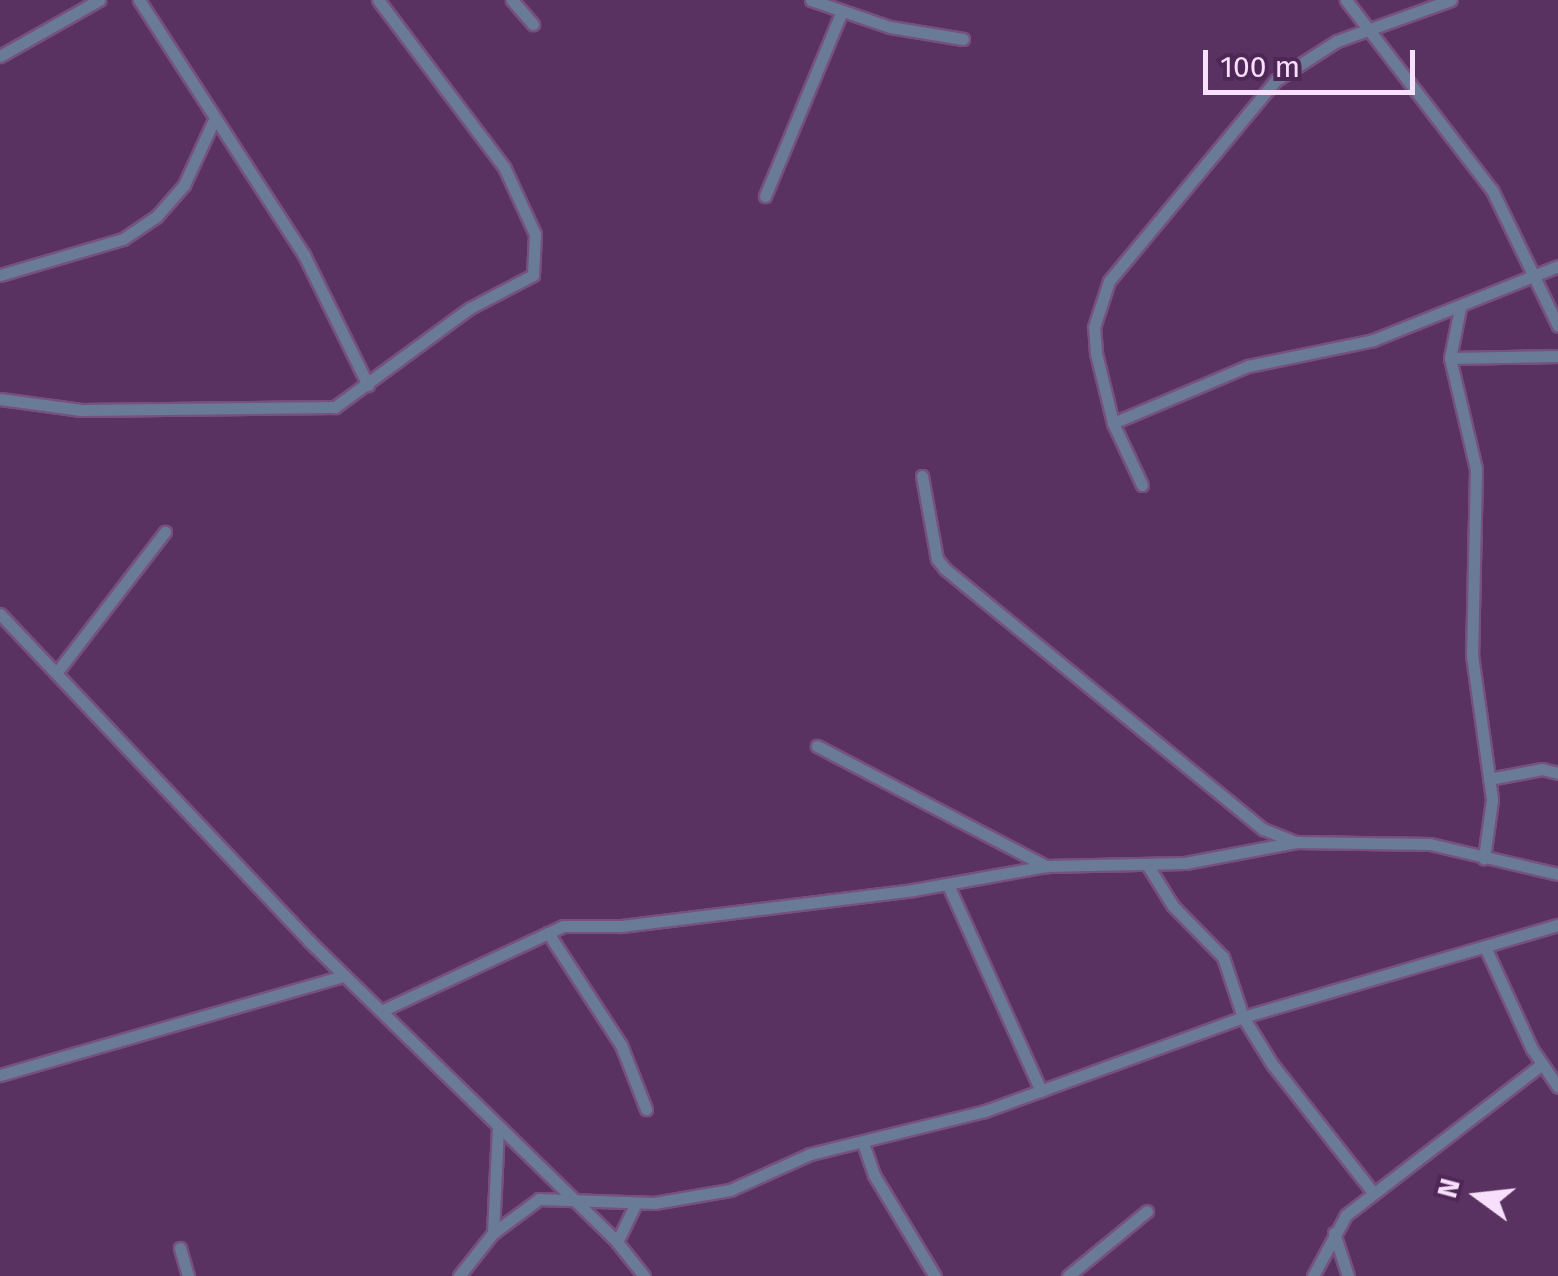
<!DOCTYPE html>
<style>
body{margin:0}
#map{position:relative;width:1558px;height:1276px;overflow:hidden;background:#5a3262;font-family:"Fira Sans",sans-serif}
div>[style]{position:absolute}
.roads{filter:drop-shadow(2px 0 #76517e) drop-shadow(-2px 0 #76517e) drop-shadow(0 2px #76517e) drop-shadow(0 -2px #76517e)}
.minor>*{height:11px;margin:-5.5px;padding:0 5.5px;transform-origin:5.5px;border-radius:5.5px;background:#6a7b98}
span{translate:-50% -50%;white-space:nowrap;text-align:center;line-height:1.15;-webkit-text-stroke:10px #4f2756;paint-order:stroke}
.north{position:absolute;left:1428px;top:1146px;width:100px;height:100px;-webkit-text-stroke:8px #4f2756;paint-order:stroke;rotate:285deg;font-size:28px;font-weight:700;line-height:40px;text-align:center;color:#f8e0fc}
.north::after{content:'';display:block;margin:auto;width:35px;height:45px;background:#f8e0fc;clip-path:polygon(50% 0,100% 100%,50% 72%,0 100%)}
.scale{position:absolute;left:1203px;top:50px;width:212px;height:45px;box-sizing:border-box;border:5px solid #f8e0fc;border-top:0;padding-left:12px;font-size:30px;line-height:35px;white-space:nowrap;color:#f8e0fc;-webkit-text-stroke:8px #4f2756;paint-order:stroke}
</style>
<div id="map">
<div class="roads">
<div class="minor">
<i style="left:139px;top:0;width:304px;rotate:57.1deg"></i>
<i style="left:304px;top:255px;width:145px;rotate:63.8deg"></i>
<i style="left:512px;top:0;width:32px;rotate:49deg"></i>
<i style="left:811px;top:0;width:83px;rotate:18.9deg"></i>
<i style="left:890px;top:27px;width:74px;rotate:9.3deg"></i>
<i style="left:1346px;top:0;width:240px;rotate:52.5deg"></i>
<i style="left:1492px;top:190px;width:151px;rotate:64.1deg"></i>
<i style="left:0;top:56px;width:114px;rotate:-29.5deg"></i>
<i style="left:765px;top:196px;width:198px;rotate:-67.4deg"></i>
<i style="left:0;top:275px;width:128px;rotate:-16.3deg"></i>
<i style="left:123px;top:239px;width:40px;rotate:-34deg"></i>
<i style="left:156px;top:217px;width:43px;rotate:-48.8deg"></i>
<i style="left:184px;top:185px;width:69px;rotate:-65.3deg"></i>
<i style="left:1460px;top:308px;width:51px;rotate:101.3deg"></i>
<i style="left:1450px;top:358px;width:114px;rotate:76.8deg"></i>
<i style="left:1476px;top:469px;width:186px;rotate:91.2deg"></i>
<i style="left:1472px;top:655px;width:146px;rotate:82.1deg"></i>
<i style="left:1492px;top:800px;width:59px;rotate:97.9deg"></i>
<i style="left:1450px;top:358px;width:108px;rotate:-1.1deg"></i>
<i style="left:0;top:399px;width:82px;rotate:7.7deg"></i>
<i style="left:81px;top:410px;width:254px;rotate:-0.7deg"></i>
<i style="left:335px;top:407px;width:167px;rotate:-36.3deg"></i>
<i style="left:470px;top:308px;width:71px;rotate:-27.6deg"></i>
<i style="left:533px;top:275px;width:41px;rotate:-87.2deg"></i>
<i style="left:535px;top:234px;width:74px;rotate:-114.8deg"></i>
<i style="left:504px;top:167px;width:209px;rotate:-127deg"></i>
<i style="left:1113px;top:423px;width:147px;rotate:-22.9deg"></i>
<i style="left:1248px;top:366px;width:128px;rotate:-11.7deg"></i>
<i style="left:1373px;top:340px;width:199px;rotate:-21.8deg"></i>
<i style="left:922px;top:476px;width:84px;rotate:79.8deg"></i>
<i style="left:937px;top:559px;width:13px;rotate:51deg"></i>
<i style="left:945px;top:569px;width:411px;rotate:39.3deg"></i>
<i style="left:1263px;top:829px;width:35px;rotate:22deg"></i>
<i style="left:1296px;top:842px;width:134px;rotate:0.9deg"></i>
<i style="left:1430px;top:844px;width:131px;rotate:13.2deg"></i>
<i style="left:1142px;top:485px;width:68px;rotate:-115.1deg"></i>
<i style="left:1113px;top:423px;width:72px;rotate:-103.7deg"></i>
<i style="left:1096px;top:353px;width:26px;rotate:-94deg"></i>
<i style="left:1094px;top:327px;width:48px;rotate:-71.9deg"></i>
<i style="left:1109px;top:281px;width:261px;rotate:-50.3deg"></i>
<i style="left:1276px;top:80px;width:72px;rotate:-32.6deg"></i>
<i style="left:1337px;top:41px;width:121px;rotate:-19.8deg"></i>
<i style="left:0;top:614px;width:450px;rotate:46.6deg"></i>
<i style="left:309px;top:941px;width:431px;rotate:44.3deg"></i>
<i style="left:617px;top:1242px;width:43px;rotate:51.5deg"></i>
<i style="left:57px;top:672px;width:177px;rotate:-52.4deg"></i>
<i style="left:817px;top:746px;width:259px;rotate:27.7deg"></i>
<i style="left:1489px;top:779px;width:54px;rotate:-10.7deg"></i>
<i style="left:1542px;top:769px;width:16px;rotate:14deg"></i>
<i style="left:1148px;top:866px;width:47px;rotate:58deg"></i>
<i style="left:1173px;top:906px;width:71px;rotate:45.6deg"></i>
<i style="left:1223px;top:957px;width:63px;rotate:71.6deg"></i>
<i style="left:1243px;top:1017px;width:55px;rotate:58.3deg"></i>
<i style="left:1272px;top:1064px;width:162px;rotate:51.8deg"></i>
<i style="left:948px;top:885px;width:226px;rotate:65.7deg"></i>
<i style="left:548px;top:933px;width:134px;rotate:56.9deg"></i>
<i style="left:621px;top:1045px;width:69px;rotate:68.7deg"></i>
<i style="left:1486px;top:949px;width:110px;rotate:65.3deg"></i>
<i style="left:1532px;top:1049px;width:46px;rotate:55.6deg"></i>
<i style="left:381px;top:1011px;width:201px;rotate:-25deg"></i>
<i style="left:563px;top:926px;width:58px"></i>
<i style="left:621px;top:926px;width:294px;rotate:-7deg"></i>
<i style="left:913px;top:890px;width:135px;rotate:-10.2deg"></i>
<i style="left:1046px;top:866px;width:139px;rotate:-1.2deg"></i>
<i style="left:1185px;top:863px;width:113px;rotate:-10.7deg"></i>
<i style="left:0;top:1075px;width:358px;rotate:-16.1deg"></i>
<i style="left:863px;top:1143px;width:34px;rotate:71deg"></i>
<i style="left:874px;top:1175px;width:118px;rotate:58.9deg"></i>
<i style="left:493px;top:1233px;width:105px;rotate:-87.3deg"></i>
<i style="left:1334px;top:1233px;width:45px;rotate:72deg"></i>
<i style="left:617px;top:1242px;width:43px;rotate:-64deg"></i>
<i style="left:180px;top:1248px;width:29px;rotate:74deg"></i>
<i style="left:459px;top:1276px;width:55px;rotate:-51.7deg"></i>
<i style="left:493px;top:1233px;width:57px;rotate:-36.5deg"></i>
<i style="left:539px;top:1199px;width:115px;rotate:2deg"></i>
<i style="left:654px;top:1203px;width:77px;rotate:-9.7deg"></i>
<i style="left:730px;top:1190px;width:88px;rotate:-24.2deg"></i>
<i style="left:810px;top:1154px;width:180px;rotate:-13.8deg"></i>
<i style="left:985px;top:1111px;width:275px;rotate:-20deg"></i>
<i style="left:1243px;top:1017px;width:328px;rotate:-16.3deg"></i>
<i style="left:1068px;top:1276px;width:102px;rotate:-39.4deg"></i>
<i style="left:1313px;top:1276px;width:69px;rotate:-61.6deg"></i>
<i style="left:1346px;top:1215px;width:247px;rotate:-37.6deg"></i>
</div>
</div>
<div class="north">N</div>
<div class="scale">100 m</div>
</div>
